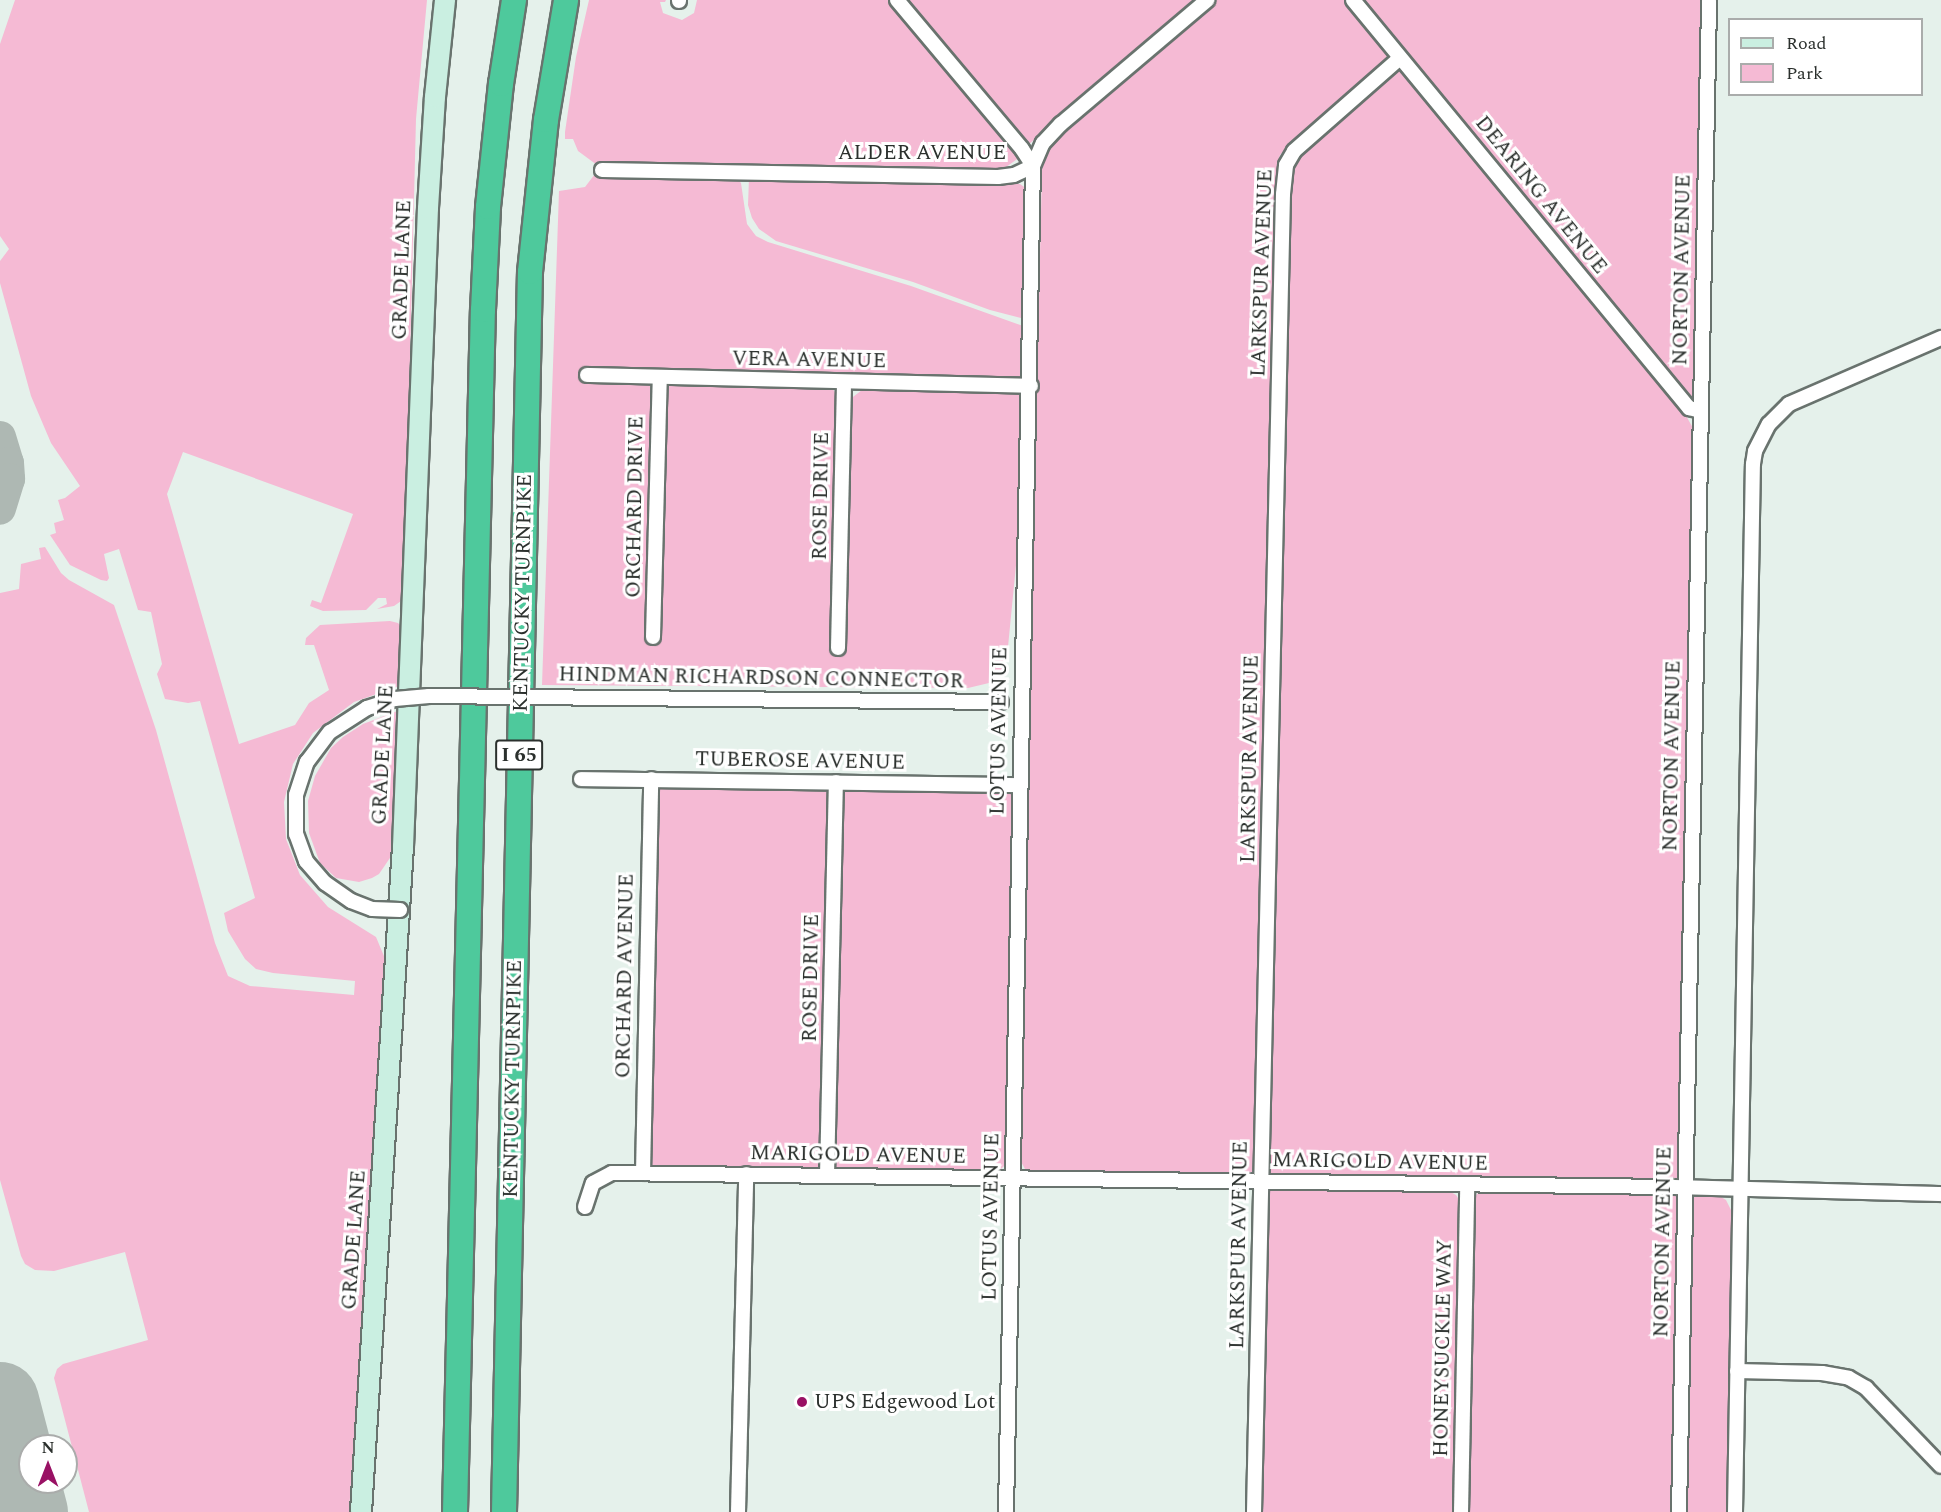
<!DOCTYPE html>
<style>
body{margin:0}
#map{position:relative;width:1941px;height:1512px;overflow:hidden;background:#e5f1eb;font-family:Spectral,serif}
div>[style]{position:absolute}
.green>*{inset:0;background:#f5bad4}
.taxiway>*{height:32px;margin:-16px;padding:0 16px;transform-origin:16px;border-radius:16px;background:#aeb8b3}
.runway>*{height:78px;margin:-39px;padding:0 39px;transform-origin:39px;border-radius:39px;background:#aeb8b3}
.roads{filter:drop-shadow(2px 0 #69736e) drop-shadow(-2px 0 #69736e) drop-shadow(0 2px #69736e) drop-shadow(0 -2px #69736e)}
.minor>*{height:14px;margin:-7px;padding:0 7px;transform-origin:7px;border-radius:7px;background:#fff}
.secondary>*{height:20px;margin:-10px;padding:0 10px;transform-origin:10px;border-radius:10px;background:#caefe1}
.motorway>*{height:24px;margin:-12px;padding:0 12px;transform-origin:12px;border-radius:12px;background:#4ec99c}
.bridges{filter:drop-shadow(2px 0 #69736e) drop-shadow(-2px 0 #69736e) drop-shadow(0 2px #69736e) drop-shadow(0 -2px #69736e)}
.minor-bridge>*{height:14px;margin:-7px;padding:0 7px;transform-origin:7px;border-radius:7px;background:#fff}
.dots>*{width:16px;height:16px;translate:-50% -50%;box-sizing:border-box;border:3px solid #fff;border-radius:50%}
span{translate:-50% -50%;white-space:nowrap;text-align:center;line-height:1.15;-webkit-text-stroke:6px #fff;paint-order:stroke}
.shield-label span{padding:2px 4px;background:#fff;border:2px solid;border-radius:4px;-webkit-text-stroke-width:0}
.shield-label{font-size:20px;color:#2b302d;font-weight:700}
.street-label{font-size:21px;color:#2b302d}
.poi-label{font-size:21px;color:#2b302d}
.left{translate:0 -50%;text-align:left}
.legend{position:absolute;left:1728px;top:18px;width:195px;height:78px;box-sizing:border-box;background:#fff;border:2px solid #aaacab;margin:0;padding:8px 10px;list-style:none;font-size:18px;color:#2b302d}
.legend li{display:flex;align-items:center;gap:12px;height:30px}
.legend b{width:30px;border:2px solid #aaacab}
.north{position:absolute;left:18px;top:1434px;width:60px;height:60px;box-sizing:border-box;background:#fff;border:2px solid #aaacab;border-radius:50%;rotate:0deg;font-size:16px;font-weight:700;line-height:24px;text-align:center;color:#2b302d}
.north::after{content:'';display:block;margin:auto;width:21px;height:27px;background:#991164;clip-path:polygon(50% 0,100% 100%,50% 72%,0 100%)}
</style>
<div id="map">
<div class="green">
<i style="clip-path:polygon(15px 0,427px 0,416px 119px,404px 599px,394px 606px,377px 609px,387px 604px,386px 598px,378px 598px,366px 610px,323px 611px,310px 606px,312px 600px,321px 603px,353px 514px,183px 452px,167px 494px,239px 744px,295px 725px,309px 703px,329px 690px,314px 645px,305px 645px,306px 638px,320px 625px,390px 621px,398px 623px,403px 629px,399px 686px,354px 702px,313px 733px,293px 764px,284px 802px,286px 839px,300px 875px,328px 907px,376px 937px,386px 961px,349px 1512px,89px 1512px,54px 1378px,57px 1369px,63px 1364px,148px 1340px,125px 1252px,54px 1271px,35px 1270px,25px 1264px,21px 1256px,0 1180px,0 593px,19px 589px,21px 564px,41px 559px,39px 548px,45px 547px,61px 573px,69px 580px,114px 605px,156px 730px,215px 943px,228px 976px,250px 986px,354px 995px,355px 981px,273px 973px,256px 969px,245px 959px,228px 931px,224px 913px,255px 898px,200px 701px,188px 703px,165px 699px,157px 674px,162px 664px,151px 612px,138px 610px,119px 549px,104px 554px,109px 578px,107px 581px,101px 580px,70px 565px,50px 535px,56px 533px,54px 523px,64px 520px,58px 500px,65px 498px,80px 486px,51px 443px,31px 396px,0 283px,0 261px,9px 249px,0 236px,0 44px)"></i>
<i style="clip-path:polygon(589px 0,666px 0,665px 2px,660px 2px,663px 13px,682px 20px,694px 13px,697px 0,890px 0,1020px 157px,999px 172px,745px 171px,597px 165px,578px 151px,573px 139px,565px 139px,565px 132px,576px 57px)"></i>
<i style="clip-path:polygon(902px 0,1197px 0,1028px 145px,1025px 144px)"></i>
<i style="clip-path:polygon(1215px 0,1346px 0,1385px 47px,1390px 58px,1387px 63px,1358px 90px,1287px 147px,1280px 155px,1278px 163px,1255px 1169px,1248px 1176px,1033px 1173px,1025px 1169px,1019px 1158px,1042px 169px,1052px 142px,1064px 129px)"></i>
<i style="clip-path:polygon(1358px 0,1703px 0,1694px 396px,1689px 398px)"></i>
<i style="clip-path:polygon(1399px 69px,1402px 70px,1681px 407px,1693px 428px,1681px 1182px,1274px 1177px,1266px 1173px,1288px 175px,1304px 148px)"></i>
<i style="clip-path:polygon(595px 174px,736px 177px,741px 183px,747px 224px,756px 236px,768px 242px,911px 286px,1026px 327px,1025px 372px,1016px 380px,647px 383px,653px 387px,654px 391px,666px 396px,668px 385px,675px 383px,831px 387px,838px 396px,849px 400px,866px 387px,1018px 392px,1023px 398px,1022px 504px,1007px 657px,1001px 671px,989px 683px,968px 688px,542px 685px,559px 191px,585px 187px)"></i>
<i style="clip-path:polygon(749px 178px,1020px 184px,1027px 189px,1025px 319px,990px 310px,913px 282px,776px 241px,759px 229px,752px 218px,748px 205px)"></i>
<i style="clip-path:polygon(400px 710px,392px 855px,379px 874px,372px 878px,359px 882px,336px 878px,320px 863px,309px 833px,308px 801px,315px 776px,331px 748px,343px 737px,363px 724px)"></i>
<i style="clip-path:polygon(819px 785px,830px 789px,822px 1164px,820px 1170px,651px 1167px,647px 1161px,657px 789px)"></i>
<i style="clip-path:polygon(841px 786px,1012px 790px,1005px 1165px,998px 1172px,838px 1170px,832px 1163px)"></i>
<i style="clip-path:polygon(1272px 1187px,1447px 1190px,1456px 1195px,1460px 1201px,1456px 1512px,1260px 1512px,1267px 1192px)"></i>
<i style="clip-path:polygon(1487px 1190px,1677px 1193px,1679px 1196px,1672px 1512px,1466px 1512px,1472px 1201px,1478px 1193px)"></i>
<i style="clip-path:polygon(1697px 1195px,1721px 1197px,1726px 1200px,1732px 1212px,1728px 1512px,1682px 1512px,1691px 1200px)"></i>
</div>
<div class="taxiway">
<i style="left:0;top:437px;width:27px;rotate:73deg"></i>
<i style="left:8px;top:463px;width:16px;rotate:86deg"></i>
<i style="left:9px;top:479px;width:31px;rotate:107deg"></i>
<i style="left:27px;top:1503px;width:9px;rotate:90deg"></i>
</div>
<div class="runway">
<i style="left:0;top:1401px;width:115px;rotate:75.4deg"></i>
</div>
<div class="roads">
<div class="minor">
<i style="left:679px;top:0;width:1px;rotate:90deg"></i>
<i style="left:897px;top:0;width:194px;rotate:50deg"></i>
<i style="left:1022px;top:149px;width:20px;rotate:57deg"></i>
<i style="left:1033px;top:166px;width:1346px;rotate:91.15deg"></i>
<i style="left:1353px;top:0;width:529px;rotate:50.53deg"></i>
<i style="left:1689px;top:408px;width:11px;rotate:15deg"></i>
<i style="left:602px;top:170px;width:396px;rotate:1deg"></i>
<i style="left:998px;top:177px;width:16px;rotate:-7deg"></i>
<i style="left:1014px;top:175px;width:21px;rotate:-25deg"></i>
<i style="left:1033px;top:166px;width:25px;rotate:-67deg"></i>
<i style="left:1043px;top:143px;width:26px;rotate:-47deg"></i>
<i style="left:1061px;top:124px;width:192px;rotate:-40.3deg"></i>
<i style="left:587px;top:375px;width:444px;rotate:1.4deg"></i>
<i style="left:653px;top:637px;width:259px;rotate:-88.5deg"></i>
<i style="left:838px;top:648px;width:266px;rotate:-88.7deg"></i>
<i style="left:581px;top:779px;width:438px;rotate:0.8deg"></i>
<i style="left:643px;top:1173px;width:394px;rotate:-88.8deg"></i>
<i style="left:827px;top:1175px;width:393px;rotate:-88.7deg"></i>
<i style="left:585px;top:1207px;width:25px;rotate:-72deg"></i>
<i style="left:593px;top:1183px;width:21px;rotate:-28deg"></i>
<i style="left:612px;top:1173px;width:1060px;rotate:0.76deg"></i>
<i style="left:1672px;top:1187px;width:269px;rotate:1.5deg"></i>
<i style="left:1737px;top:1371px;width:85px;rotate:1.3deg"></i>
<i style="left:1822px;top:1373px;width:27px;rotate:10deg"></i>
<i style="left:1849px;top:1378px;width:20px;rotate:30deg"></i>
<i style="left:1866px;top:1388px;width:108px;rotate:46.1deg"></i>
<i style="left:738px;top:1512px;width:338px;rotate:-88.6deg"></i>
<i style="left:1254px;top:1512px;width:1318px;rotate:-88.74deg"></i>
<i style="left:1283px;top:194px;width:29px;rotate:-84deg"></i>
<i style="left:1286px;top:165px;width:16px;rotate:-60deg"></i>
<i style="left:1294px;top:151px;width:141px;rotate:-41.3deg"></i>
<i style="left:1461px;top:1512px;width:327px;rotate:-88.9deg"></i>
<i style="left:1679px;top:1512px;width:1512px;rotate:-88.86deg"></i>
<i style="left:1735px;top:1512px;width:1048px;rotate:-89.02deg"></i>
<i style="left:1753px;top:464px;width:13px;rotate:-81deg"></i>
<i style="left:1755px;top:451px;width:30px;rotate:-63deg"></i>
<i style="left:1769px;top:424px;width:28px;rotate:-45deg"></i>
<i style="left:1789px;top:404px;width:166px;rotate:-23.5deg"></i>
</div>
<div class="secondary">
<i style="left:361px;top:1512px;width:666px;rotate:-86.39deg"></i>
<i style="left:403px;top:847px;width:639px;rotate:-87.76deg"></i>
<i style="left:428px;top:208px;width:111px;rotate:-86.4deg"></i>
<i style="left:435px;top:97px;width:98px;rotate:-84.1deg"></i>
</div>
<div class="motorway">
<i style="left:455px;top:1512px;width:1202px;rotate:-88.67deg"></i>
<i style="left:483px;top:310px;width:103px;rotate:-87.2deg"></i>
<i style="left:488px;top:207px;width:124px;rotate:-84deg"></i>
<i style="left:501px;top:84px;width:85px;rotate:-81.2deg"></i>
<i style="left:504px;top:1512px;width:1240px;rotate:-88.8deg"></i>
<i style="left:530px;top:272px;width:153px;rotate:-84deg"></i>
<i style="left:546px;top:120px;width:122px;rotate:-80.5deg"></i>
</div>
</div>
<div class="bridges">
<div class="minor-bridge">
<i style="left:400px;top:910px;width:28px;rotate:-178deg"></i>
<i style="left:372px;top:909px;width:22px;rotate:-159deg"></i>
<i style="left:351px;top:901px;width:32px;rotate:-145deg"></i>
<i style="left:325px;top:883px;width:29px;rotate:-131deg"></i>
<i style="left:306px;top:861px;width:29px;rotate:-110deg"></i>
<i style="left:296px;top:834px;width:39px;rotate:-90deg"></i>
<i style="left:296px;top:795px;width:35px;rotate:-72deg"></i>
<i style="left:307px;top:762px;width:38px;rotate:-53deg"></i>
<i style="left:330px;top:732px;width:44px;rotate:-33deg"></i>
<i style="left:367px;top:708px;width:29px;rotate:-18deg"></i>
<i style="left:395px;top:699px;width:34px;rotate:-5deg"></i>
<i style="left:429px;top:696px;width:572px;rotate:0.6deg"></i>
</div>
</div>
<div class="dots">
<i style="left:802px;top:1402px;background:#991164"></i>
</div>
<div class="shield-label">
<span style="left:519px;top:755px">I 65</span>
</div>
<div class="street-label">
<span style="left:922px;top:153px">ALDER AVENUE</span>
<span style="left:1541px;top:195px;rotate:51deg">DEARING AVENUE</span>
<span style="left:402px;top:270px;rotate:-88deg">GRADE LANE</span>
<span style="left:1682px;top:270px;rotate:-89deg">NORTON AVENUE</span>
<span style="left:1262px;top:273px;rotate:-88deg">LARKSPUR AVENUE</span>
<span style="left:809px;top:360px;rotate:1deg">VERA AVENUE</span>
<span style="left:821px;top:496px;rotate:-89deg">ROSE DRIVE</span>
<span style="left:635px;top:507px;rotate:-89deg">ORCHARD DRIVE</span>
<span style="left:523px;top:593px;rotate:-89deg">KENTUCKY TURNPIKE</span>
<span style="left:761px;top:678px;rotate:1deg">HINDMAN RICHARDSON CONNECTOR</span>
<span style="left:999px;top:731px;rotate:-89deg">LOTUS AVENUE</span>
<span style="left:383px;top:755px;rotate:-87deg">GRADE LANE</span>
<span style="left:1672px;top:756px;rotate:-89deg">NORTON AVENUE</span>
<span style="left:1250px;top:759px;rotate:-89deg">LARKSPUR AVENUE</span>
<span style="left:800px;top:761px;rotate:1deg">TUBEROSE AVENUE</span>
<span style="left:625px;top:976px;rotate:-89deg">ORCHARD AVENUE</span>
<span style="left:811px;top:978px;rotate:-89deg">ROSE DRIVE</span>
<span style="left:513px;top:1079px;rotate:-89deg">KENTUCKY TURNPIKE</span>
<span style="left:858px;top:1155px;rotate:1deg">MARIGOLD AVENUE</span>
<span style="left:1380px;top:1162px;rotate:1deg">MARIGOLD AVENUE</span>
<span style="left:991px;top:1217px;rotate:-89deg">LOTUS AVENUE</span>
<span style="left:354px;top:1240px;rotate:-86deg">GRADE LANE</span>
<span style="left:1663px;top:1242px;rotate:-89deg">NORTON AVENUE</span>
<span style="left:1239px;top:1245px;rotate:-89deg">LARKSPUR AVENUE</span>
<span style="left:1443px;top:1348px;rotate:-89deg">HONEYSUCKLE WAY</span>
</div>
<div class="poi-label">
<span class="left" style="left:814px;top:1402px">UPS Edgewood Lot</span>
</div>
<ul class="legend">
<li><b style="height:8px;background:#caefe1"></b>Road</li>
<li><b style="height:16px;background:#f5bad4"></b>Park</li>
</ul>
<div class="north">N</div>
</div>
